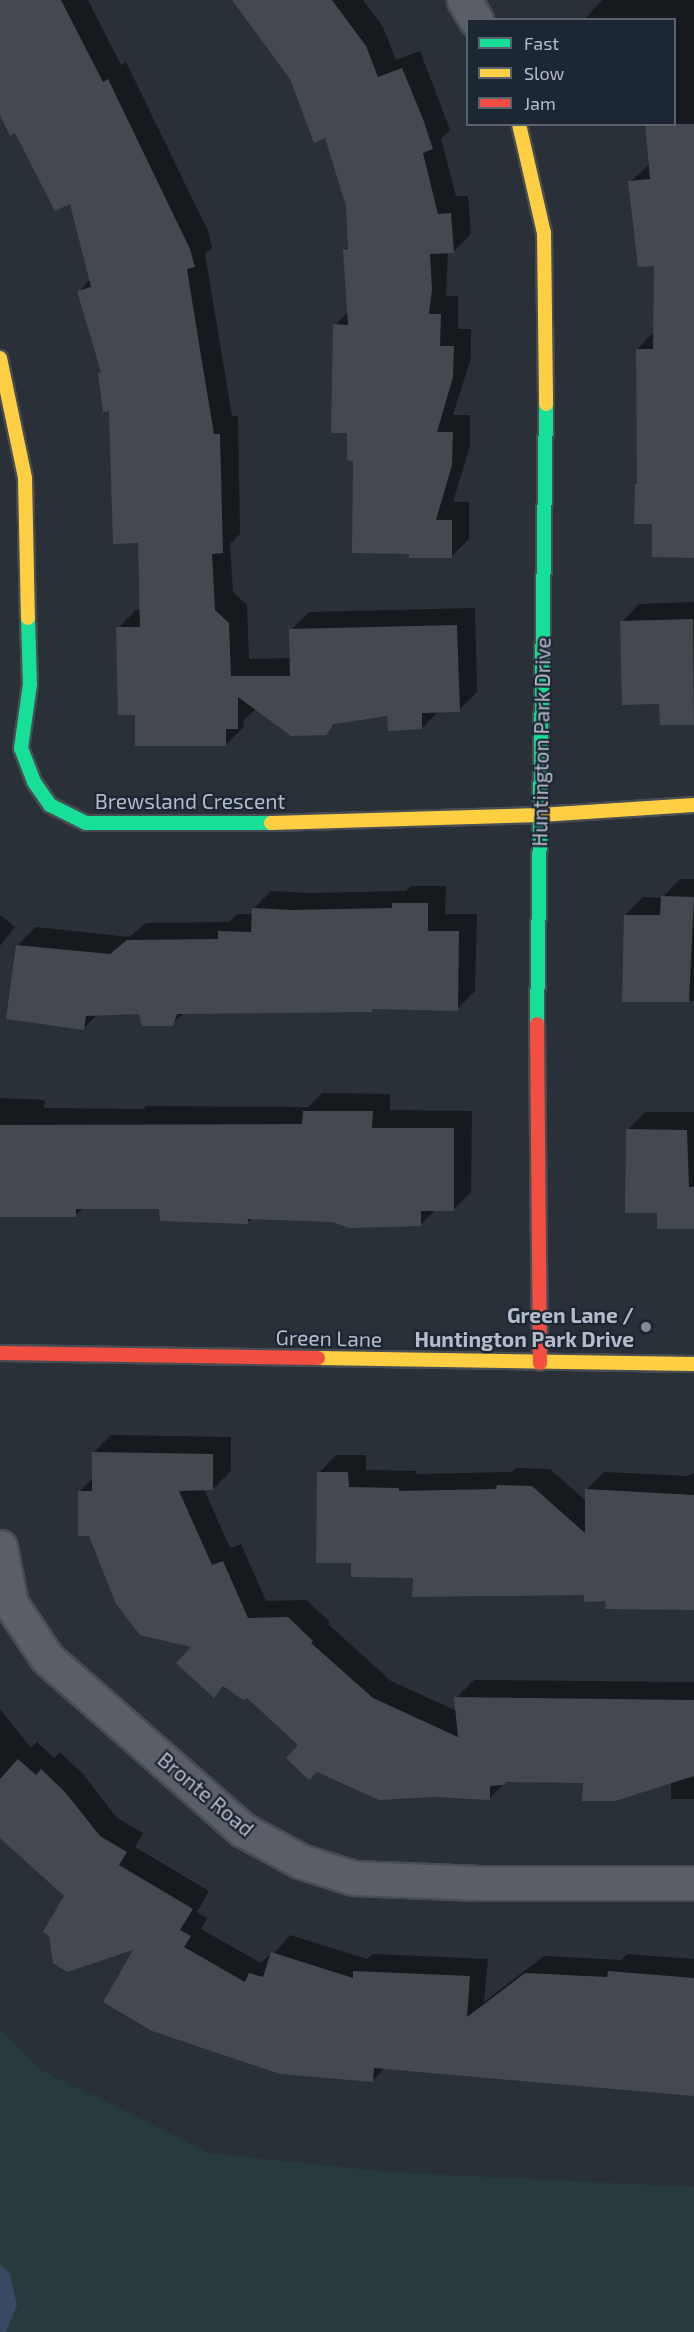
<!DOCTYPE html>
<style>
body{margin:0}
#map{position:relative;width:694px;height:2332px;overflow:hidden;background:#2a3038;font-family:"Exo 2",sans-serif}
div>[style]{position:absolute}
.green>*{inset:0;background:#273a3e}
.water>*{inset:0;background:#384963}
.shadow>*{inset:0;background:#0007}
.building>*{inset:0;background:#444950}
.roads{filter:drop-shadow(2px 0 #484c53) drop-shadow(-2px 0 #484c53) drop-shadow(0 2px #484c53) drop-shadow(0 -2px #484c53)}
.street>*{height:33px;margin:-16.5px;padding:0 16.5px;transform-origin:16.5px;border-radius:16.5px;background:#5a5e66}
.fast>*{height:14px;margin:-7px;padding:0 7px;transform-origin:7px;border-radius:7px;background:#16e098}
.slow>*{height:14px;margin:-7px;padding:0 7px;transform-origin:7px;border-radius:7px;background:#ffcf43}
.jam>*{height:14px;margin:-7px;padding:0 7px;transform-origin:7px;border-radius:7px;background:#f24e42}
.dots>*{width:16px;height:16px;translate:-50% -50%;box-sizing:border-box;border:3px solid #1d2633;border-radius:50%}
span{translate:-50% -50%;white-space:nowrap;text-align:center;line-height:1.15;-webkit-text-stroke:4.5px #1d2633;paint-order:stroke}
.street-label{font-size:21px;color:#b4bcc9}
.poi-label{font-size:21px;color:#b4bcc9;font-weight:700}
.right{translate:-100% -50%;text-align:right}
.legend{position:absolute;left:466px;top:18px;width:210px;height:108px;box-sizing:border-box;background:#1d2633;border:2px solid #59626f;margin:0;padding:8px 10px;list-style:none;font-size:18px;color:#b4bcc9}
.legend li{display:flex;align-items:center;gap:12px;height:30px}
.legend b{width:30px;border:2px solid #59626f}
</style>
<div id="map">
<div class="green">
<i style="clip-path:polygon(0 2030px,39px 2069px,209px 2153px,389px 2172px,694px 2187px,694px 2332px,0 2332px)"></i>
</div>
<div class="water">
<i style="clip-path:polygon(0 2264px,10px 2274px,17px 2305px,6px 2332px,0 2332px)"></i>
</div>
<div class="shadow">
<i style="clip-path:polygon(0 0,88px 0,121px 65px,126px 62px,208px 231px,212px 248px,205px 254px,232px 416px,238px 416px,240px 534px,230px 544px,233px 592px,247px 605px,249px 659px,291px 658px,291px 630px,309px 612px,475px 608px,477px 692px,459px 710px,439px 711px,422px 728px,389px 714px,337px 722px,325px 734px,256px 709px,243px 721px,244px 727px,226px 745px,136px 713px,118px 628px,136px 610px,141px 610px,139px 542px,110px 409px,99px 373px,102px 370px,79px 291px,91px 279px,71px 202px,0 113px)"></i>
<i style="clip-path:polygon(234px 0,363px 0,383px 27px,396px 60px,420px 51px,450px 130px,441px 139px,456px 196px,468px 196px,471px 234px,453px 252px,448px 252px,446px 296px,458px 296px,458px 329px,471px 329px,471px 358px,453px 415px,470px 415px,470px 446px,453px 502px,469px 502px,469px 539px,451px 557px,355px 459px,335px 325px,349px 311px,345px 250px,350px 245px,347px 206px,326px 136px,292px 79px)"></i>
<i style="clip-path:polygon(602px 0,694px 0,694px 556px,654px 522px,636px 485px,639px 482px,637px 349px,654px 332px,655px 264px,630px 182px,650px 164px,648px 136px,644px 124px,674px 124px,674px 20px,584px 20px)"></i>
<i style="clip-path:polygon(694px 602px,694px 723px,661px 724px,661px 702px,622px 622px,639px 604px)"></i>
<i style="clip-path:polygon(680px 879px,694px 879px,694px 1001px,623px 1000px,625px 915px,643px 897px,662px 898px)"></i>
<i style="clip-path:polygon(411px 886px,446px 886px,445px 914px,477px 914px,475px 991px,457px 1009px,374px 1007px,371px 1011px,184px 1013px,172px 1024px,140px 1012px,98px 1014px,84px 1028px,18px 945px,36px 927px,129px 937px,146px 923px,229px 922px,237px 914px,253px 914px,253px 909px,271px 891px,310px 893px,406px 891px)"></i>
<i style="clip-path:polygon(0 915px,15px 927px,0 946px)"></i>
<i style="clip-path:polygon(322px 1093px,390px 1094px,390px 1110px,472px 1111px,471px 1192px,453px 1210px,435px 1210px,420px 1225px,253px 1217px,247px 1223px,160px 1208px,83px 1208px,75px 1216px,0 1215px,0 1098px,45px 1100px,44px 1108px,143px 1109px,146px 1106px,308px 1107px)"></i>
<i style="clip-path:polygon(645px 1112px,694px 1112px,694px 1227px,658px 1211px,627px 1130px)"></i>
<i style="clip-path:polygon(111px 1435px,231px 1437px,231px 1471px,213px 1489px,204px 1489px,230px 1548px,241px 1544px,266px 1601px,306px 1600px,330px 1622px,328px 1624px,391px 1681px,457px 1711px,456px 1698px,474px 1680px,694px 1682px,694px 1799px,671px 1799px,671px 1782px,507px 1781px,489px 1799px,300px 1745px,247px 1696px,225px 1685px,214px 1696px,194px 1646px,79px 1492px,93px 1478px,93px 1453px)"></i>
<i style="clip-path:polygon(336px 1455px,366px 1455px,366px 1470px,416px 1471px,416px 1474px,512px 1472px,516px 1468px,550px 1469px,586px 1501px,586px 1490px,604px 1472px,688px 1476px,694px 1473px,694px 1608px,607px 1600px,586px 1594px,414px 1576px,352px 1562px,319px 1473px)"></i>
<i style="clip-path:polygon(0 1709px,31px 1748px,37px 1742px,54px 1758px,60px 1752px,83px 1774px,117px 1818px,143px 1833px,135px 1847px,209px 1891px,197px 1912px,207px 1918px,201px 1929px,261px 1963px,268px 1956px,271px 1957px,290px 1935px,367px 1959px,373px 1954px,488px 1959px,484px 2002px,544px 1956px,621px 1960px,627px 1954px,694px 1959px,694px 2094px,385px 2068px,373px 2080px,137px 1948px,51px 1936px,66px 1896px,0 1836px)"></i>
</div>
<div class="building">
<i style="clip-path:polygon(0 0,61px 0,103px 82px,108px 79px,190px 249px,195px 267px,187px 269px,202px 362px,214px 434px,220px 434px,223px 553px,212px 554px,215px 610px,229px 623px,231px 676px,290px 676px,289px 629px,457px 625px,460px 712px,422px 713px,422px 729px,388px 731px,387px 716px,334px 724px,326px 735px,291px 736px,238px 697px,238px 729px,226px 729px,226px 746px,135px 746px,135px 715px,118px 715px,116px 627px,140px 627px,138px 543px,113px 544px,109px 411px,103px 412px,98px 373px,101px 372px,77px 291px,91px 287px,70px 204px,55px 211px,15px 133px,10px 136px,0 115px)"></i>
<i style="clip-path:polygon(232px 0,332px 0,366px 46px,378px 77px,402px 68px,423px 119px,433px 149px,423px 153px,438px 214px,451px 213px,454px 253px,430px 254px,432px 289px,429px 314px,441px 314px,440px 346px,454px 346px,453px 377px,437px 432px,453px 432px,452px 465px,436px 520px,452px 520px,452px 558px,409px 558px,409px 554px,352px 553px,353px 461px,347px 460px,347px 433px,331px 433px,333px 324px,348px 325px,343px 250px,348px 249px,346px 206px,325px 138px,314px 143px,290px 79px)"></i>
<i style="clip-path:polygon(645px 124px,694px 124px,694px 558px,652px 557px,652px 524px,634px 524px,635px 484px,637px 484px,636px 349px,653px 349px,654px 266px,638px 267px,628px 181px,650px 179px)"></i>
<i style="clip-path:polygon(693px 619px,694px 725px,660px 725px,659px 704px,622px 705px,620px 621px)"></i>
<i style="clip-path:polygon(661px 896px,694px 897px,689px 1002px,622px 1002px,624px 915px,660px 915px)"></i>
<i style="clip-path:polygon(392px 903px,428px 903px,428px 931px,459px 931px,458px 1011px,372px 1009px,372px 1012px,177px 1014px,173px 1026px,142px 1026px,139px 1014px,86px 1016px,84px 1030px,6px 1019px,16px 945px,110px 954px,127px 940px,218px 939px,218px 931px,251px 932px,252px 908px,291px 910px,392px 908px)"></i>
<i style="clip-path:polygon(303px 1111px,373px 1111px,372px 1128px,454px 1128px,454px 1211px,421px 1211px,421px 1226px,349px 1228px,332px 1222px,248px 1219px,248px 1224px,160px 1221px,159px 1209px,76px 1209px,76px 1217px,0 1217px,0 1125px,302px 1124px)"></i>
<i style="clip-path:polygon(626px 1129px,687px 1130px,689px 1187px,694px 1187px,694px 1229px,657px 1229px,657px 1213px,625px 1213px)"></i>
<i style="clip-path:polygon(92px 1452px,213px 1454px,213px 1490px,179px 1491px,212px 1565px,223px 1561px,248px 1618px,288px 1617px,313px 1641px,311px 1643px,373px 1698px,458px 1737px,454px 1697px,694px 1700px,694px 1776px,615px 1801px,582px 1801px,583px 1783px,505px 1782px,505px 1785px,490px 1786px,490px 1800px,433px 1797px,379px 1800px,317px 1772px,309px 1780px,286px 1758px,298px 1745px,247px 1698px,243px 1700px,223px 1686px,214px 1698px,176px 1663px,191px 1647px,140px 1635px,116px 1604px,89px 1536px,78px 1536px,78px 1491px,92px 1491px)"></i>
<i style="clip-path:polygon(317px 1472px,348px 1472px,349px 1487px,399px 1488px,399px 1491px,496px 1489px,497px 1485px,532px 1486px,585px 1533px,585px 1489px,694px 1495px,694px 1610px,605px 1609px,606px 1601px,584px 1602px,584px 1595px,412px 1597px,413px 1578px,351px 1577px,351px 1563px,316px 1563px)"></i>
<i style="clip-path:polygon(18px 1759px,36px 1775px,41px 1769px,65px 1792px,100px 1836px,127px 1852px,119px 1865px,193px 1909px,180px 1930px,191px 1936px,184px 1947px,245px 1982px,249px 1973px,263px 1977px,271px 1952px,353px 1978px,353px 1971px,470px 1976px,467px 2017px,525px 1973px,607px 1977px,608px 1971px,694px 1978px,694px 2096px,374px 2068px,373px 2082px,280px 2074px,152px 2031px,103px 2002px,133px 1950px,67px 1972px,53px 1963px,49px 1936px,43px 1932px,64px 1896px,0 1838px,0 1779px)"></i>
</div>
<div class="roads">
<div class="street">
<i style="left:464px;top:0;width:23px;rotate:59deg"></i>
<i style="left:0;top:1547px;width:58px;rotate:79.1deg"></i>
<i style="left:11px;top:1604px;width:65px;rotate:56.3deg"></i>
<i style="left:47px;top:1658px;width:261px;rotate:41.3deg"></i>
<i style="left:243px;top:1830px;width:65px;rotate:28.5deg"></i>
<i style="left:300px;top:1861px;width:57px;rotate:17.5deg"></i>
<i style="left:354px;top:1878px;width:125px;rotate:2.3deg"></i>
<i style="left:479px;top:1883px;width:215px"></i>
</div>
<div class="fast">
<i style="left:28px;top:618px;width:66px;rotate:88.3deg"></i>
<i style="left:30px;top:684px;width:65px;rotate:98deg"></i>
<i style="left:21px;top:748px;width:36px;rotate:69deg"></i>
<i style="left:34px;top:782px;width:28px;rotate:55deg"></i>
<i style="left:50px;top:805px;width:40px;rotate:26.6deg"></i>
<i style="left:86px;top:823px;width:185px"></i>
<i style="left:537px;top:1024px;width:620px;rotate:-89.17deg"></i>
</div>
<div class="slow">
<i style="left:519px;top:124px;width:112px;rotate:77.1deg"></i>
<i style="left:544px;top:233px;width:171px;rotate:89.3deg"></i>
<i style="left:0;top:358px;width:123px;rotate:78.2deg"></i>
<i style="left:25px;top:478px;width:140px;rotate:88.8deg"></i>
<i style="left:271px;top:823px;width:269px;rotate:-1.7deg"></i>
<i style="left:540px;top:815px;width:154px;rotate:-3.7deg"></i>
<i style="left:318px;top:1358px;width:376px;rotate:0.9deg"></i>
</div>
<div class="jam">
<i style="left:537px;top:1024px;width:339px;rotate:89.5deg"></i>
<i style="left:0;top:1353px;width:318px;rotate:0.9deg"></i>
</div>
</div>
<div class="dots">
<i style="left:646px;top:1327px;background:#848b96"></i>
</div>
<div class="street-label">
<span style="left:541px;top:742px;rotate:-89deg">Huntington Park Drive</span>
<span style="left:190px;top:801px">Brewsland Crescent</span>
<span style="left:329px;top:1338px;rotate:1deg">Green Lane</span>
<span style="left:206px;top:1794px;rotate:40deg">Bronte Road</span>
</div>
<div class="poi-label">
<span class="right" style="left:634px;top:1327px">Green Lane /<br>Huntington Park Drive</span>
</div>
<ul class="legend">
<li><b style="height:8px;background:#16e098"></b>Fast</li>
<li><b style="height:8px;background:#ffcf43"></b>Slow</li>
<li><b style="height:8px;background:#f24e42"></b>Jam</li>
</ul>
</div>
